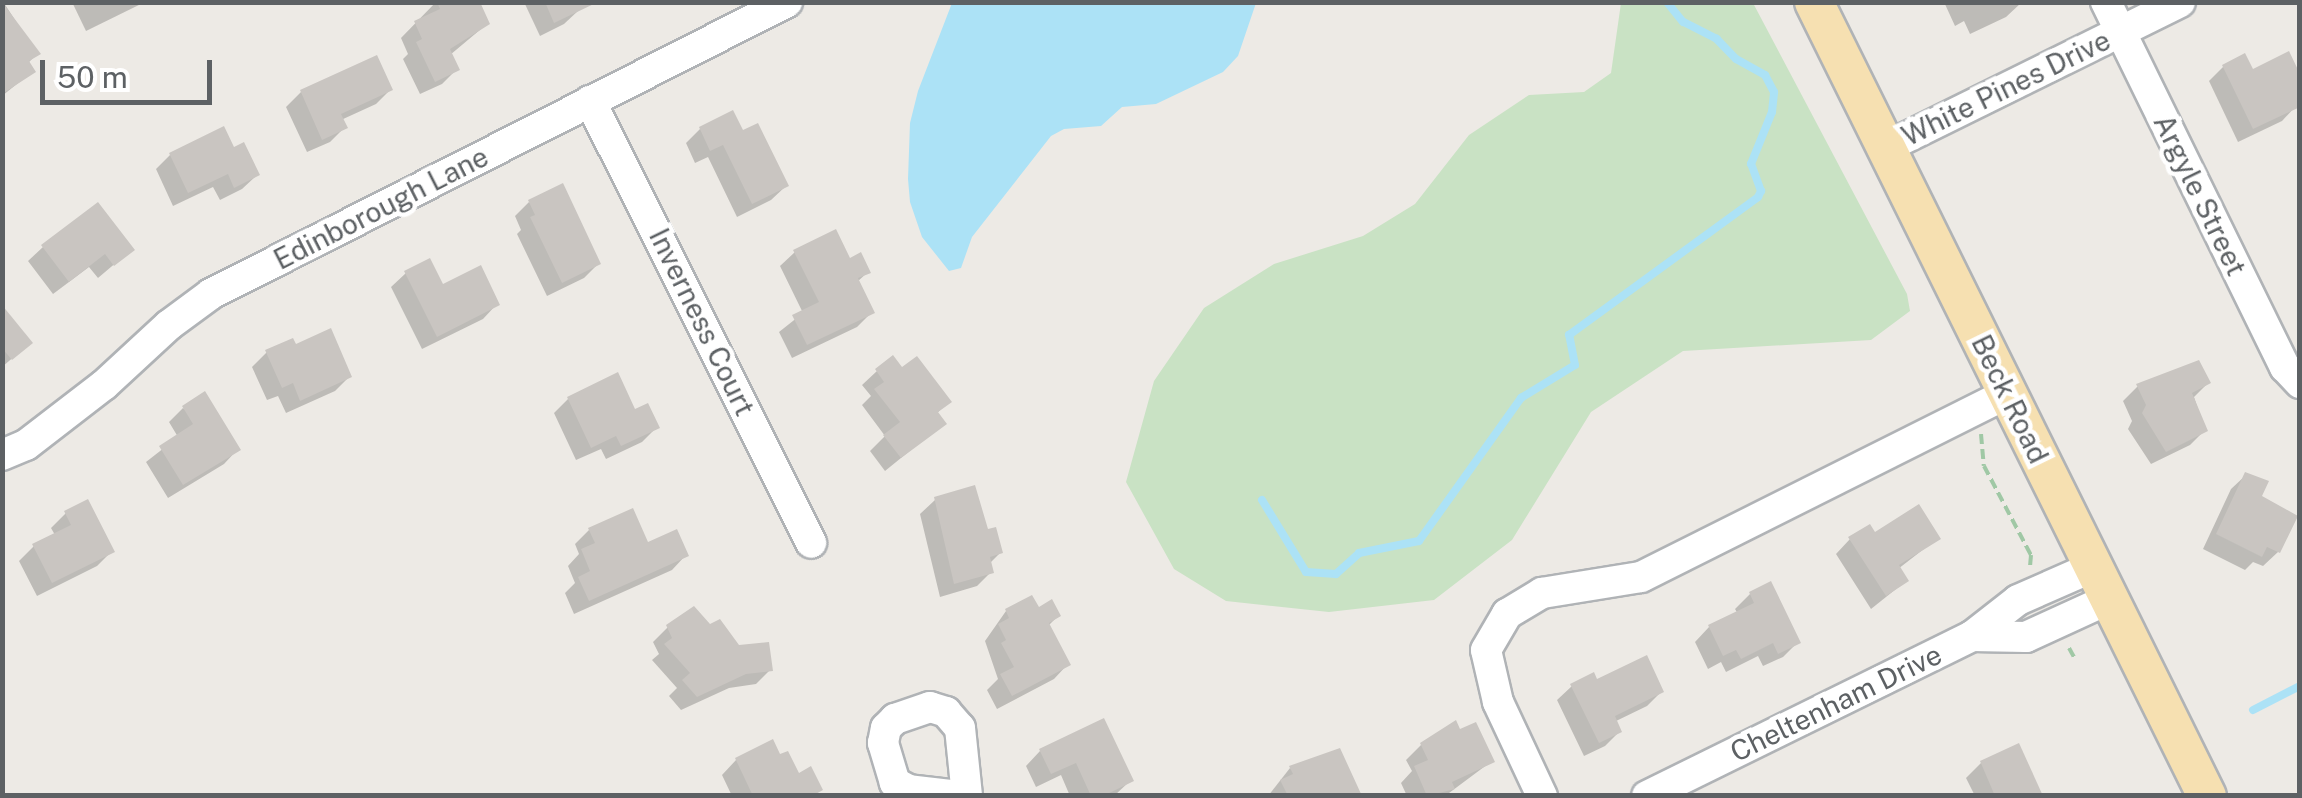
<!DOCTYPE html>
<style>
body{margin:0}
#map{position:relative;width:2302px;height:798px;overflow:hidden;background:#edeae5;font-family:"Public Sans",sans-serif}
div>[style]{position:absolute}
.green>*{inset:0;background:#c9e2c4}
.water>*{inset:0;background:#ace2f6}
.shadow>*{inset:0;background:#0003}
.stream>*{height:8px;margin:-4px;padding:0 4px;transform-origin:4px;border-radius:4px;background:#ace2f6}
.building>*{inset:0;background:#c9c5c1}
.path>*{height:4px;margin-top:-2px;transform-origin:0;background:repeating-linear-gradient(90deg,#a0c8a5 0 10px,transparent 0 15px)}
.roads{filter:drop-shadow(2px 0 #b0b3b6) drop-shadow(-2px 0 #b0b3b6) drop-shadow(0 2px #b0b3b6) drop-shadow(0 -2px #b0b3b6)}
.minor>*{height:30px;margin:-15px;padding:0 15px;transform-origin:15px;border-radius:15px;background:#fff}
.major>*{height:38px;margin:-19px;padding:0 19px;transform-origin:19px;border-radius:19px;background:#f6e0b1}
span{translate:-50% -50%;white-space:nowrap;text-align:center;line-height:1.15;-webkit-text-stroke:9px #fff;paint-order:stroke}
.street-label{font-size:28px;color:#5d6164}
.frame{position:absolute;inset:0;border:5px solid #5d6164;pointer-events:none}
.scale{position:absolute;left:40px;top:60px;width:172px;height:45px;box-sizing:border-box;border:5px solid #5d6164;border-top:0;padding-left:12px;font-size:30px;line-height:35px;white-space:nowrap;color:#5d6164;-webkit-text-stroke:8px #fff;paint-order:stroke}
</style>
<div id="map">
<div class="green">
<i style="clip-path:polygon(1621px 3px,1753px 3px,1907px 294px,1910px 311px,1871px 340px,1683px 351px,1591px 412px,1512px 540px,1434px 600px,1329px 612px,1226px 601px,1174px 569px,1126px 482px,1154px 381px,1204px 308px,1274px 264px,1363px 236px,1415px 204px,1469px 135px,1529px 95px,1584px 92px,1611px 73px)"></i>
</div>
<div class="water">
<i style="clip-path:polygon(952px 3px,952px 2px,1256px 3px,1238px 56px,1223px 72px,1156px 104px,1122px 107px,1101px 126px,1064px 129px,1051px 136px,972px 237px,961px 268px,949px 271px,922px 237px,910px 202px,908px 179px,910px 123px,918px 91px)"></i>
</div>
<div class="shadow">
<i style="clip-path:polygon(72px 2px,145px 2px,86px 31px)"></i>
<i style="clip-path:polygon(436px 2px,477px 2px,487px 24px,450px 55px,457px 69px,442px 84px,420px 94px,403px 59px,408px 54px,401px 38px)"></i>
<i style="clip-path:polygon(524px 2px,575px 2px,579px 10px,564px 24px,540px 36px)"></i>
<i style="clip-path:polygon(1944px 2px,2021px 2px,2021px 3px,2006px 17px,1970px 34px,1964px 21px,1955px 26px)"></i>
<i style="clip-path:polygon(4px 3px,37px 54px,28px 63px,33px 71px,2px 96px)"></i>
<i style="clip-path:polygon(376px 58px,390px 90px,376px 104px,341px 120px,345px 127px,330px 142px,307px 152px,286px 107px,301px 92px)"></i>
<i style="clip-path:polygon(2223px 67px,2252px 72px,2296px 106px,2282px 121px,2238px 142px,2209px 81px)"></i>
<i style="clip-path:polygon(700px 129px,741px 133px,786px 186px,771px 200px,737px 217px,708px 157px,695px 163px,686px 143px)"></i>
<i style="clip-path:polygon(233px 150px,257px 175px,242px 189px,220px 200px,213px 187px,173px 206px,156px 169px,170px 155px)"></i>
<i style="clip-path:polygon(529px 202px,598px 264px,584px 278px,547px 296px,517px 234px,521px 230px,515px 216px)"></i>
<i style="clip-path:polygon(43px 247px,131px 250px,98px 278px,89px 267px,53px 294px,28px 261px)"></i>
<i style="clip-path:polygon(795px 252px,849px 261px,868px 272px,857px 282px,872px 312px,857px 327px,792px 358px,779px 332px,803px 313px,780px 266px)"></i>
<i style="clip-path:polygon(406px 273px,442px 288px,497px 304px,483px 319px,422px 349px,391px 287px)"></i>
<i style="clip-path:polygon(2px 323px,30px 343px,2px 367px)"></i>
<i style="clip-path:polygon(295px 347px,349px 377px,335px 391px,286px 413px,278px 396px,267px 400px,252px 367px,267px 352px)"></i>
<i style="clip-path:polygon(2198px 363px,2208px 383px,2194px 397px,2205px 430px,2190px 445px,2151px 464px,2128px 429px,2132px 421px,2123px 401px,2137px 387px)"></i>
<i style="clip-path:polygon(902px 370px,949px 402px,936px 414px,944px 423px,885px 471px,870px 451px,885px 436px,862px 405px,871px 396px,862px 385px,877px 371px)"></i>
<i style="clip-path:polygon(568px 399px,657px 427px,642px 442px,606px 459px,601px 449px,576px 460px,554px 413px)"></i>
<i style="clip-path:polygon(183px 408px,238px 449px,224px 464px,168px 498px,146px 462px,178px 437px,169px 422px)"></i>
<i style="clip-path:polygon(2246px 475px,2258px 497px,2295px 517px,2278px 552px,2263px 566px,2253px 562px,2245px 570px,2203px 549px,2231px 489px)"></i>
<i style="clip-path:polygon(935px 500px,986px 533px,1000px 553px,989px 564px,991px 572px,977px 586px,940px 597px,920px 514px)"></i>
<i style="clip-path:polygon(66px 513px,112px 551px,97px 566px,37px 596px,19px 561px,34px 546px,55px 535px,51px 528px)"></i>
<i style="clip-path:polygon(589px 530px,647px 545px,686px 555px,672px 570px,574px 614px,565px 593px,575px 583px,568px 566px,579px 554px,575px 544px)"></i>
<i style="clip-path:polygon(1874px 536px,1938px 538px,1898px 569px,1906px 581px,1871px 609px,1836px 554px,1850px 539px)"></i>
<i style="clip-path:polygon(1770px 585px,1798px 642px,1783px 657px,1763px 666px,1758px 656px,1726px 672px,1721px 662px,1708px 669px,1695px 642px,1709px 627px,1738px 614px,1735px 609px,1750px 594px)"></i>
<i style="clip-path:polygon(1038px 610px,1058px 616px,1048px 626px,1068px 664px,1054px 679px,997px 709px,987px 690px,998px 679px,985px 641px,1006px 611px)"></i>
<i style="clip-path:polygon(668px 627px,709px 627px,770px 670px,756px 684px,729px 688px,681px 710px,669px 696px,677px 688px,652px 660px,659px 654px,653px 642px)"></i>
<i style="clip-path:polygon(1596px 683px,1661px 692px,1647px 706px,1614px 722px,1619px 732px,1605px 746px,1584px 756px,1557px 700px,1572px 686px)"></i>
<i style="clip-path:polygon(1459px 732px,1492px 761px,1445px 796px,1407px 796px,1401px 783px,1412px 771px,1406px 760px,1421px 745px)"></i>
<i style="clip-path:polygon(771px 743px,779px 758px,798px 776px,820px 789px,814px 796px,732px 796px,722px 775px,736px 760px)"></i>
<i style="clip-path:polygon(2018px 747px,2040px 796px,1975px 796px,1966px 778px,1981px 763px)"></i>
<i style="clip-path:polygon(1040px 751px,1131px 780px,1114px 796px,1070px 796px,1061px 775px,1036px 787px,1026px 766px)"></i>
<i style="clip-path:polygon(1290px 768px,1360px 796px,1268px 796px)"></i>
</div>
<div class="stream">
<i style="left:1262px;top:500px;width:84px;rotate:58.6deg"></i>
<i style="left:1306px;top:572px;width:30px;rotate:4deg"></i>
<i style="left:1336px;top:574px;width:31px;rotate:-42deg"></i>
<i style="left:1359px;top:553px;width:61px;rotate:-11.3deg"></i>
<i style="left:1419px;top:541px;width:176px;rotate:-54.5deg"></i>
<i style="left:1521px;top:398px;width:63px;rotate:-31.4deg"></i>
<i style="left:1575px;top:365px;width:31px;rotate:-101deg"></i>
<i style="left:1569px;top:335px;width:234px;rotate:-36.1deg"></i>
<i style="left:1758px;top:197px;width:7px;rotate:-63deg"></i>
<i style="left:1761px;top:191px;width:29px;rotate:-110deg"></i>
<i style="left:1751px;top:164px;width:56px;rotate:-68deg"></i>
<i style="left:1772px;top:112px;width:20px;rotate:-84deg"></i>
<i style="left:1774px;top:92px;width:19px;rotate:-118deg"></i>
<i style="left:1765px;top:75px;width:33px;rotate:-151deg"></i>
<i style="left:1736px;top:59px;width:28px;rotate:-134deg"></i>
<i style="left:1717px;top:39px;width:38px;rotate:-153deg"></i>
<i style="left:1683px;top:22px;width:26px;rotate:-129deg"></i>
<i style="left:2253px;top:710px;width:53px;rotate:-27.1deg"></i>
</div>
<div class="building">
<i style="clip-path:polygon(2px 2px,41px 54px,29px 61px,36px 72px,2px 94px)"></i>
<i style="clip-path:polygon(437px 2px,480px 2px,490px 24px,450px 49px,460px 70px,435px 82px,416px 42px,422px 39px,414px 21px,440px 9px)"></i>
<i style="clip-path:polygon(545px 2px,598px 2px,554px 23px)"></i>
<i style="clip-path:polygon(2289px 51px,2300px 74px,2300px 107px,2253px 129px,2222px 65px,2245px 53px,2253px 69px)"></i>
<i style="clip-path:polygon(377px 55px,393px 90px,341px 114px,348px 128px,322px 140px,300px 90px)"></i>
<i style="clip-path:polygon(733px 110px,743px 130px,758px 123px,789px 186px,752px 204px,723px 145px,710px 151px,699px 127px)"></i>
<i style="clip-path:polygon(224px 126px,234px 147px,244px 142px,260px 175px,234px 188px,228px 174px,188px 193px,169px 153px)"></i>
<i style="clip-path:polygon(563px 183px,601px 264px,562px 283px,530px 217px,535px 215px,528px 200px)"></i>
<i style="clip-path:polygon(98px 202px,135px 250px,114px 266px,105px 254px,69px 282px,41px 245px)"></i>
<i style="clip-path:polygon(836px 229px,850px 258px,861px 252px,871px 273px,858px 278px,875px 313px,807px 345px,792px 315px,819px 302px,793px 250px)"></i>
<i style="clip-path:polygon(430px 258px,443px 284px,481px 265px,500px 305px,437px 337px,404px 271px)"></i>
<i style="clip-path:polygon(2px 305px,33px 343px,12px 360px,2px 348px)"></i>
<i style="clip-path:polygon(331px 328px,352px 377px,300px 401px,293px 383px,282px 388px,265px 350px,293px 338px,296px 344px)"></i>
<i style="clip-path:polygon(893px 355px,902px 367px,917px 356px,952px 402px,938px 412px,947px 424px,901px 458px,883px 435px,900px 422px,874px 389px,884px 382px,875px 369px)"></i>
<i style="clip-path:polygon(2199px 360px,2211px 383px,2192px 393px,2208px 431px,2166px 452px,2142px 413px,2146px 405px,2136px 384px)"></i>
<i style="clip-path:polygon(618px 372px,635px 409px,648px 403px,660px 428px,621px 446px,616px 436px,591px 448px,567px 397px)"></i>
<i style="clip-path:polygon(205px 391px,241px 450px,183px 485px,159px 446px,193px 424px,182px 406px)"></i>
<i style="clip-path:polygon(2245px 472px,2269px 481px,2262px 496px,2298px 516px,2280px 553px,2267px 547px,2262px 557px,2216px 534px)"></i>
<i style="clip-path:polygon(975px 485px,988px 529px,996px 527px,1003px 553px,990px 557px,994px 573px,954px 584px,934px 497px)"></i>
<i style="clip-path:polygon(88px 499px,115px 552px,52px 583px,32px 544px,71px 525px,64px 511px)"></i>
<i style="clip-path:polygon(1919px 504px,1941px 539px,1899px 565px,1909px 581px,1886px 596px,1848px 537px,1870px 524px,1875px 532px)"></i>
<i style="clip-path:polygon(633px 508px,648px 542px,677px 529px,689px 556px,589px 601px,578px 577px,590px 571px,581px 549px,595px 543px,588px 528px)"></i>
<i style="clip-path:polygon(1771px 581px,1801px 643px,1778px 654px,1773px 643px,1741px 659px,1736px 650px,1723px 656px,1708px 625px,1754px 603px,1749px 592px)"></i>
<i style="clip-path:polygon(1032px 595px,1039px 607px,1052px 599px,1061px 616px,1049px 623px,1071px 665px,1012px 696px,1000px 674px,1014px 667px,1001px 643px,1006px 640px,998px 624px,1009px 618px,1005px 609px)"></i>
<i style="clip-path:polygon(694px 606px,710px 624px,720px 619px,739px 645px,769px 642px,773px 671px,746px 674px,697px 697px,682px 680px,690px 673px,664px 644px,672px 638px,666px 625px)"></i>
<i style="clip-path:polygon(1647px 655px,1664px 692px,1615px 716px,1622px 732px,1599px 743px,1570px 684px,1594px 672px,1597px 679px)"></i>
<i style="clip-path:polygon(1104px 718px,1134px 781px,1103px 796px,1091px 796px,1076px 763px,1051px 774px,1039px 749px)"></i>
<i style="clip-path:polygon(1456px 720px,1460px 729px,1476px 722px,1495px 762px,1452px 782px,1455px 789px,1427px 796px,1414px 766px,1428px 760px,1420px 743px)"></i>
<i style="clip-path:polygon(773px 739px,780px 754px,788px 751px,799px 773px,811px 766px,823px 790px,812px 796px,753px 796px,735px 758px)"></i>
<i style="clip-path:polygon(2019px 743px,2043px 796px,1995px 796px,1980px 761px)"></i>
<i style="clip-path:polygon(1340px 748px,1362px 796px,1288px 796px,1280px 780px,1293px 774px,1289px 766px)"></i>
</div>
<div class="path">
<i style="left:1981px;top:434px;width:32px;rotate:85deg"></i>
<i style="left:1984px;top:466px;width:101px;rotate:62.2deg"></i>
<i style="left:2031px;top:555px;width:12px;rotate:95deg"></i>
<i style="left:2069px;top:648px;width:10px;rotate:61deg"></i>
</div>
<div class="roads">
<div class="minor">
<i style="left:2106px;top:2px;width:407px;rotate:63.9deg"></i>
<i style="left:2285px;top:367px;width:22px;rotate:47deg"></i>
<i style="left:590px;top:101px;width:494px;rotate:63.4deg"></i>
<i style="left:1885px;top:148px;width:329px;rotate:-26.3deg"></i>
<i style="left:2px;top:455px;width:26px;rotate:-23deg"></i>
<i style="left:26px;top:445px;width:98px;rotate:-37.6deg"></i>
<i style="left:104px;top:385px;width:88px;rotate:-42.7deg"></i>
<i style="left:169px;top:325px;width:52px;rotate:-36.4deg"></i>
<i style="left:211px;top:294px;width:646px;rotate:-26.88deg"></i>
<i style="left:1972px;top:636px;width:54px;rotate:1.1deg"></i>
<i style="left:2026px;top:637px;width:91px;rotate:-24.6deg"></i>
<i style="left:959px;top:796px;width:50px;rotate:-173.2deg"></i>
<i style="left:909px;top:790px;width:16px;rotate:-153deg"></i>
<i style="left:895px;top:783px;width:42px;rotate:-106.7deg"></i>
<i style="left:883px;top:743px;width:15px;rotate:-79deg"></i>
<i style="left:886px;top:728px;width:13px;rotate:-45deg"></i>
<i style="left:895px;top:719px;width:37px;rotate:-19deg"></i>
<i style="left:930px;top:707px;width:17px;rotate:17deg"></i>
<i style="left:946px;top:712px;width:21px;rotate:49deg"></i>
<i style="left:960px;top:728px;width:68px;rotate:84.1deg"></i>
<i style="left:1542px;top:796px;width:104px;rotate:-115.1deg"></i>
<i style="left:1498px;top:702px;width:53px;rotate:-103deg"></i>
<i style="left:1486px;top:650px;width:42px;rotate:-59.7deg"></i>
<i style="left:1507px;top:614px;width:41px;rotate:-31deg"></i>
<i style="left:1542px;top:593px;width:100px;rotate:-9.2deg"></i>
<i style="left:1641px;top:577px;width:409px;rotate:-26.6deg"></i>
<i style="left:1647px;top:796px;width:362px;rotate:-26.2deg"></i>
<i style="left:1972px;top:636px;width:58px;rotate:-38deg"></i>
<i style="left:2018px;top:600px;width:82px;rotate:-23.7deg"></i>
</div>
<div class="major">
<i style="left:1814px;top:2px;width:886px;rotate:63.67deg"></i>
</div>
</div>
<div class="street-label">
<span style="left:2006px;top:88px;rotate:-26deg">White Pines Drive</span>
<span style="left:2200px;top:195px;rotate:64deg">Argyle Street</span>
<span style="left:381px;top:208px;rotate:-27deg">Edinborough Lane</span>
<span style="left:702px;top:322px;rotate:64deg">Inverness Court</span>
<span style="left:2010px;top:399px;rotate:64deg">Beck Road</span>
<span style="left:1836px;top:703px;rotate:-26deg">Cheltenham Drive</span>
</div>
<div class="frame"></div>
<div class="scale">50 m</div>
</div>
